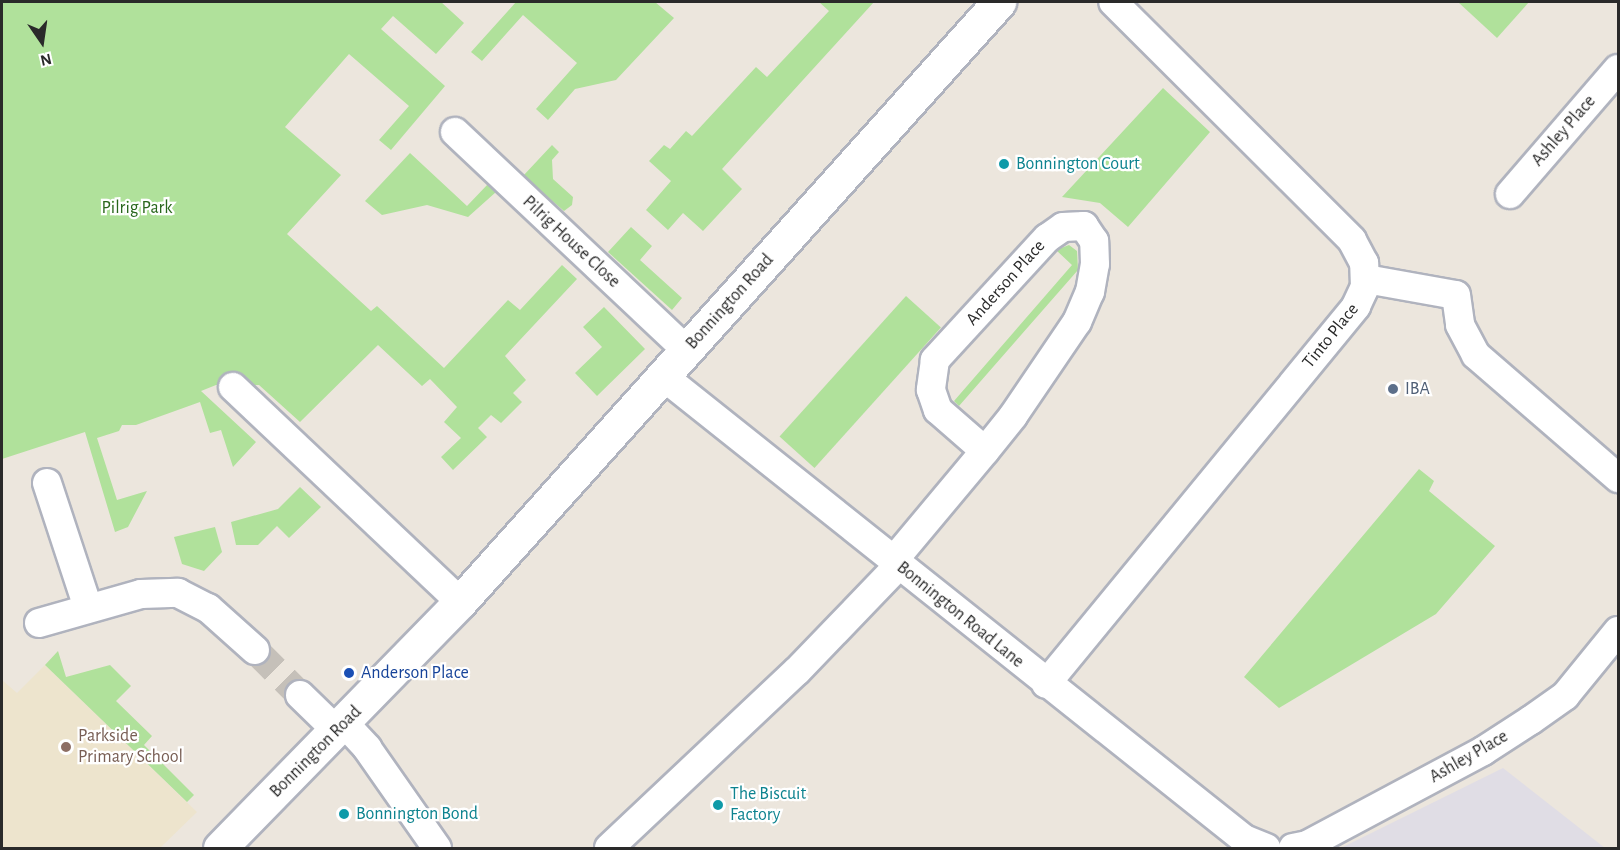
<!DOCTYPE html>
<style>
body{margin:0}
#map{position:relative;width:1620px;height:850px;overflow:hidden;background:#ece6dd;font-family:"Alegreya Sans",sans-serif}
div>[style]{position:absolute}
.industrial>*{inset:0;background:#e0dde5}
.education>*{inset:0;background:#ede4cd}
.green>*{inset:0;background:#b0e19b;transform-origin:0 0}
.minor-tunnel>*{height:28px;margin-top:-14px;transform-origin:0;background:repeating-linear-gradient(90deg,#c5c0b9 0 28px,transparent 0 42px)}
.roads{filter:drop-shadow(2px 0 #b0b3be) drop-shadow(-2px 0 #b0b3be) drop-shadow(0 2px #b0b3be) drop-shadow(0 -2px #b0b3be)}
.minor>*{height:28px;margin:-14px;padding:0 14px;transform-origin:14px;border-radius:14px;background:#fff}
.secondary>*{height:33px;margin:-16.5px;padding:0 16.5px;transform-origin:16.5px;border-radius:16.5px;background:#fff}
.dots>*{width:16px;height:16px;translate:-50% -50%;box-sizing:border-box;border:3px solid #fff;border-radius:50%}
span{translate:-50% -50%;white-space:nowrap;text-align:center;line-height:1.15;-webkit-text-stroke:4.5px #fff;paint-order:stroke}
.street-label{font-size:18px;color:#2a2a2a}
.culture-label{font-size:18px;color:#0d838f}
.left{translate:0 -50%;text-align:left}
.park-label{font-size:18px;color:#29661c}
.service-label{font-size:18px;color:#4e5e75}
.transit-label{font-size:18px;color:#164399}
.education-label{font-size:18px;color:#785e54}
.frame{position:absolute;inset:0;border:3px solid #2a2a2a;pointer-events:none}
.north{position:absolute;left:12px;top:12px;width:60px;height:60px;-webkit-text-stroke:4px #fff;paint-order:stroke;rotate:167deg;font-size:16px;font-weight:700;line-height:24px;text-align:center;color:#2a2a2a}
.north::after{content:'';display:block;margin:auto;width:21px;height:27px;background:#2a2a2a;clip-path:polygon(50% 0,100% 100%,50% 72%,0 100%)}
</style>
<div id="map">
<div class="industrial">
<i style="clip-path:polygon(1503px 768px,1605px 848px,1341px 848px)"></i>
</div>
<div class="education">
<i style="clip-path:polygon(45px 665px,197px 812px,160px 848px,2px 848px,2px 680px,17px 693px)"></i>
</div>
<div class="green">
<i style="clip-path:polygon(2px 2px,441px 2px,464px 23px,436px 54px,393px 16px,381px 29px,445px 86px,391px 150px,379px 140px,409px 106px,349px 54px,285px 127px,341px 175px,287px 234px,371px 311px,377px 306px,444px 368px,508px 300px,520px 310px,562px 265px,577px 279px,505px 356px,526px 380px,513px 393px,522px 402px,501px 423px,491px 415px,478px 428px,487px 437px,453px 470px,441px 457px,461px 438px,444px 422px,457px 407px,430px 379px,422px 386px,378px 345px,300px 422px,259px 385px,216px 385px,201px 391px,256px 442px,233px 467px,221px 430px,210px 433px,200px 402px,136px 425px,122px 425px,119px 431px,97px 438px,117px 500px,147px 491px,128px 527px,115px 532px,85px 432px,2px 459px)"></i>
<i style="clip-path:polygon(516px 2px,655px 2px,674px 18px,616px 80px,575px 89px,548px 120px,536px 109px,577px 63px,523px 15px,482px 61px,471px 52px)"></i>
<i style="clip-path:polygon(819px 2px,874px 2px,722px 169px,742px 189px,703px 231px,683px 213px,668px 230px,646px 210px,671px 181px,649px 161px,664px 145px,670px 149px,686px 131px,692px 136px,756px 67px,767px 77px,829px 11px)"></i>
<i style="clip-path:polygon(1458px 2px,1529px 2px,1497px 38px)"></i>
<i style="clip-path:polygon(1163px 88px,1210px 132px,1128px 227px,1100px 203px,1062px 197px)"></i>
<i style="clip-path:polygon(552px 145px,559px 152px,552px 160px,553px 179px,573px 197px,572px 205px,564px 211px,523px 176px)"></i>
<i style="clip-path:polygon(410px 153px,467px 206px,488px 184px,496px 192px,468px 217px,427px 205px,382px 215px,365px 201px)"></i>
<i style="clip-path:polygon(631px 227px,652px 246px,640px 260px,682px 298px,672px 310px,608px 252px)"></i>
<i style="clip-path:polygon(1069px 245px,1077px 251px,1078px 270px,959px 406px,954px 401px,1072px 265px,1056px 250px)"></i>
<i style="left:906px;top:296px;width:47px;height:189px;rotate:42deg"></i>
<i style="clip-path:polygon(604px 307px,645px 349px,597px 396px,575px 373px,602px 347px,583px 327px)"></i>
<i style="clip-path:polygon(1419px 469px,1434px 481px,1429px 491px,1495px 546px,1436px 614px,1279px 708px,1244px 677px)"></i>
<i style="clip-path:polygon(300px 487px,321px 507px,289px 538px,277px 526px,258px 545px,236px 545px,231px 522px,278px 509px)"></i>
<i style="clip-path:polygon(215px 527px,222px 552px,204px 571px,182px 564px,174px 537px)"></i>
<i style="clip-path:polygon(58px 651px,66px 677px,110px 665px,131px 686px,116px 701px,152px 736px,144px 745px,194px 795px,187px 802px,45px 665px)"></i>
</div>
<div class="minor-tunnel">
<i style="left:255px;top:650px;width:64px;rotate:45deg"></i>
</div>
<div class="roads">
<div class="minor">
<i style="left:455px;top:132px;width:319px;rotate:43.3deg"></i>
<i style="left:1510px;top:194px;width:165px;rotate:-49.2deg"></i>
<i style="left:1366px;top:279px;width:91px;rotate:10.1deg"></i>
<i style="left:1456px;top:295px;width:30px;rotate:82deg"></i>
<i style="left:1460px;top:325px;width:34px;rotate:62deg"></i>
<i style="left:1476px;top:355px;width:188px;rotate:40.9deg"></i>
<i style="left:664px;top:377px;width:742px;rotate:38.54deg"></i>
<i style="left:1244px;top:839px;width:24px;rotate:22deg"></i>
<i style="left:233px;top:387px;width:313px;rotate:43.4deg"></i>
<i style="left:47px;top:483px;width:132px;rotate:71.8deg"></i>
<i style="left:893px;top:561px;width:143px;rotate:-50.1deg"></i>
<i style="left:985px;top:451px;width:45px;rotate:-51.3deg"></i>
<i style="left:1013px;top:416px;width:114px;rotate:-55.8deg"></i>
<i style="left:1077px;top:322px;width:33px;rotate:-67deg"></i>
<i style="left:1090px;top:292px;width:28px;rotate:-80deg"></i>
<i style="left:1095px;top:264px;width:23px;rotate:-92deg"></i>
<i style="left:1094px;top:241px;width:18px;rotate:-124deg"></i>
<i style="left:1084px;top:226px;width:21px;rotate:177deg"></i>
<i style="left:1063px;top:227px;width:19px;rotate:145deg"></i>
<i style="left:1047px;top:238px;width:166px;rotate:132.6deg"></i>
<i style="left:935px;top:360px;width:30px;rotate:98deg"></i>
<i style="left:931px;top:390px;width:21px;rotate:71deg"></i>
<i style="left:938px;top:410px;width:62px;rotate:41.1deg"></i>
<i style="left:39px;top:623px;width:106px;rotate:-15.9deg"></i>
<i style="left:141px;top:594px;width:37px;rotate:-2deg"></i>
<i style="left:178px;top:593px;width:34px;rotate:27deg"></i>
<i style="left:208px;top:608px;width:63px;rotate:41.8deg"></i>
<i style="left:1046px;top:684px;width:489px;rotate:-50.6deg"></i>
<i style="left:1356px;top:306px;width:21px;rotate:-65deg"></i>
<i style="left:1365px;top:287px;width:24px;rotate:-92deg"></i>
<i style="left:1364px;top:263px;width:26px;rotate:-118deg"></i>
<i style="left:1352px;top:240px;width:337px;rotate:-135.1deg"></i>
<i style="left:300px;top:695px;width:52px;rotate:44.2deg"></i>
<i style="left:345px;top:724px;width:33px;rotate:47deg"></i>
<i style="left:367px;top:748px;width:122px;rotate:55deg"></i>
<i style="left:609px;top:848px;width:258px;rotate:-43.3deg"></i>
<i style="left:797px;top:671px;width:147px;rotate:-46.1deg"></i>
<i style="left:1293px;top:848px;width:14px;rotate:-12deg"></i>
<i style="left:1307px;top:845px;width:200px;rotate:-28.1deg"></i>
<i style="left:1483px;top:751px;width:57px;rotate:-32.9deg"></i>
<i style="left:1531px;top:720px;width:42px;rotate:-35.2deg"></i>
<i style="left:1565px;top:696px;width:84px;rotate:-50.8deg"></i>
</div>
<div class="secondary">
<i style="left:220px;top:848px;width:344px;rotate:-45.7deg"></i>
<i style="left:460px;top:602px;width:807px;rotate:-48.07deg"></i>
</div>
</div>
<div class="dots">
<i style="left:1004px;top:164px;background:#0f9aa8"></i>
<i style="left:1393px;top:389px;background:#5c6f8a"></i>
<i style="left:349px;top:673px;background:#1a4fb4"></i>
<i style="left:66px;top:747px;background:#8d6e63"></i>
<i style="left:718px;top:805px;background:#0f9aa8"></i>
<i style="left:344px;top:814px;background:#0f9aa8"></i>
</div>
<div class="street-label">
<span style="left:1564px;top:131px;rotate:-49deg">Ashley Place</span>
<span style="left:571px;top:242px;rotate:43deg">Pilrig House Close</span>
<span style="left:1006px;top:283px;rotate:-48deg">Anderson Place</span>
<span style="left:730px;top:302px;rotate:-48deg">Bonnington Road</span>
<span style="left:1331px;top:336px;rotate:-51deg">Tinto Place</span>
<span style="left:960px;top:615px;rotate:39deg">Bonnington Road Lane</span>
<span style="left:316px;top:752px;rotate:-45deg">Bonnington Road</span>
<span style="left:1469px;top:757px;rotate:-30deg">Ashley Place</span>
</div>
<div class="culture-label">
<span class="left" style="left:1016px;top:164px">Bonnington Court</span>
<span class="left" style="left:730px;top:805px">The Biscuit<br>Factory</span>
<span class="left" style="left:356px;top:814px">Bonnington Bond</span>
</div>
<div class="park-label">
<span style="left:137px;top:208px">Pilrig Park</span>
</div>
<div class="service-label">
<span class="left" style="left:1405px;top:389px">IBA</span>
</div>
<div class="transit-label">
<span class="left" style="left:361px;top:673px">Anderson Place</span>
</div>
<div class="education-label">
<span class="left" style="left:78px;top:747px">Parkside<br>Primary School</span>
</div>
<div class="frame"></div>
<div class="north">N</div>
</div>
